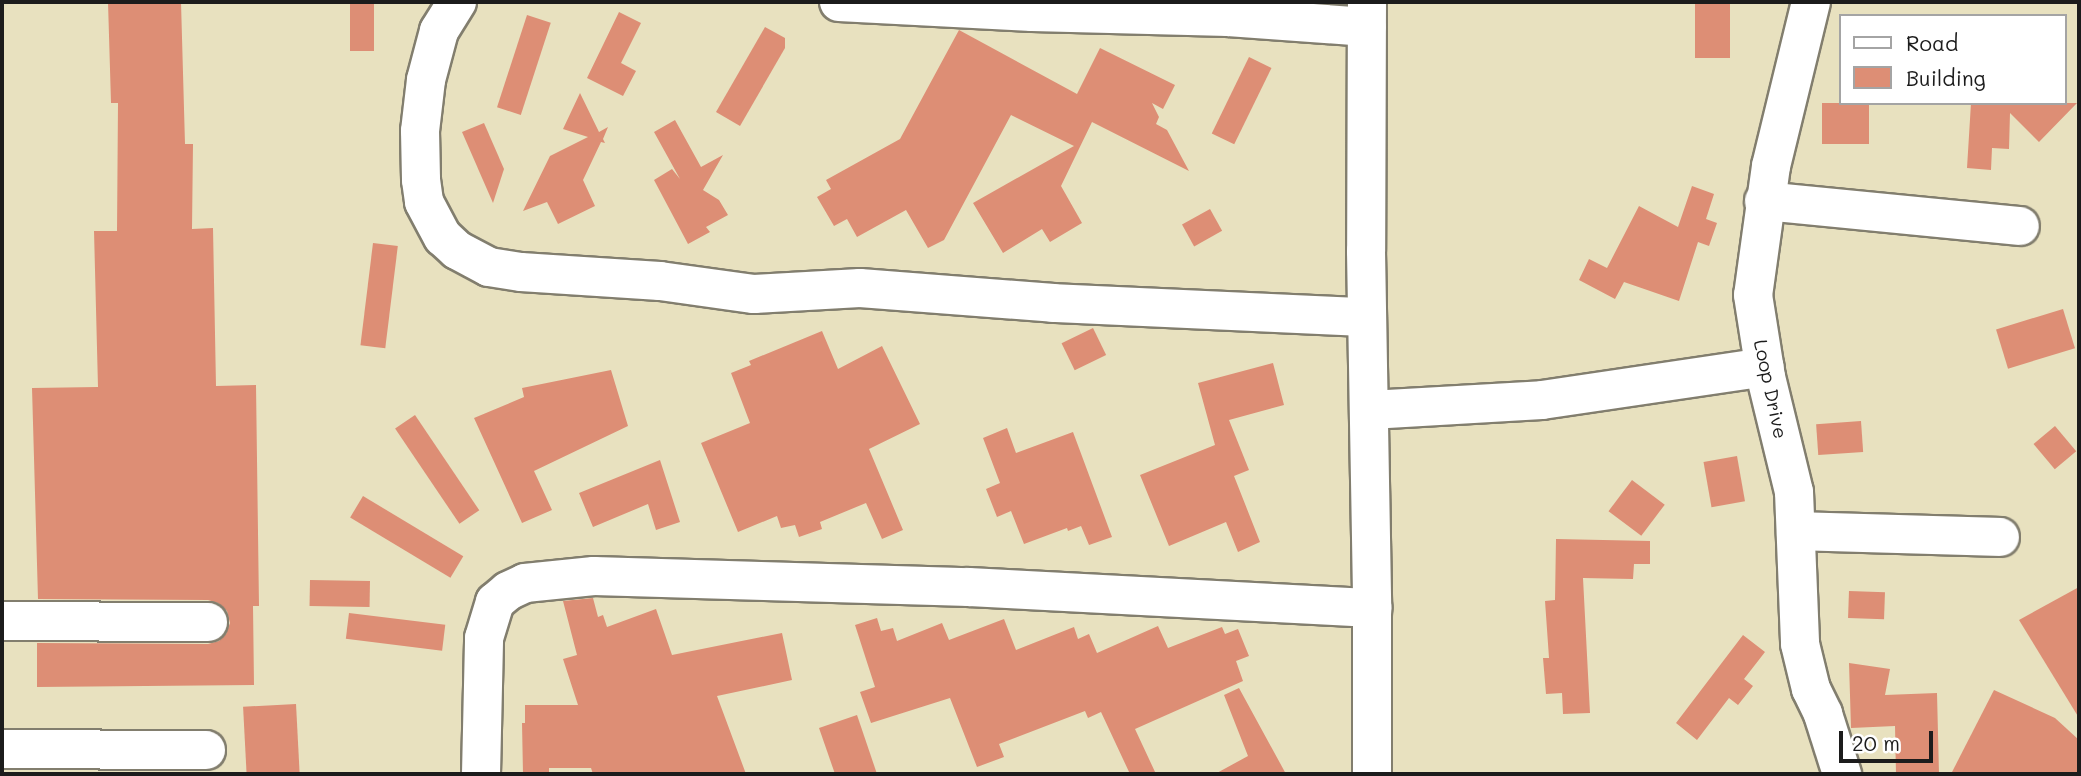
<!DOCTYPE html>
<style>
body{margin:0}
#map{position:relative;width:2081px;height:776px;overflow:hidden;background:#e8e1bf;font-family:Mali,sans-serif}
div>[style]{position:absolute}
.building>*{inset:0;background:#dd8e75;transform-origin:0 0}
.roads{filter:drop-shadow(2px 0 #827e6e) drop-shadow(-2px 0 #827e6e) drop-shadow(0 2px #827e6e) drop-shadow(0 -2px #827e6e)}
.minor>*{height:38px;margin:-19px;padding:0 19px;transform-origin:19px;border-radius:19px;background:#fff}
span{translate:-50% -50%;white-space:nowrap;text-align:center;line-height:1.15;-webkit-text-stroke:7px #fff;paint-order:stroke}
.street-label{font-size:19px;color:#1c1c1c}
.frame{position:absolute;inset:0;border:4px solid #1c1c1c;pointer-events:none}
.legend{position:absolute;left:1839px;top:14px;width:228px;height:91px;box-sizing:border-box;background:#fff;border:2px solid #a4a4a4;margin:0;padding:9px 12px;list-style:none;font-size:21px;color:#1c1c1c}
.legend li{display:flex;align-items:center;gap:14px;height:35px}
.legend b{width:35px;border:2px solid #a4a4a4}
.scale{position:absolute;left:1839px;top:731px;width:94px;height:32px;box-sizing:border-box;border:4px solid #1c1c1c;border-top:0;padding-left:9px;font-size:21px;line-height:24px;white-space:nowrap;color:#1c1c1c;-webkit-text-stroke:5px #fff;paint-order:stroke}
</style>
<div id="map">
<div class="building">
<i style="clip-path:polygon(108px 2px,181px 2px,185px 144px,193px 144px,192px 229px,213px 228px,216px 386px,256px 385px,259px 606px,253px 606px,254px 685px,37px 687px,37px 643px,208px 644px,219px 641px,226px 634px,230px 623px,227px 611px,218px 603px,208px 600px,38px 599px,32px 388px,98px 387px,94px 231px,117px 231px,118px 103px,111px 103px)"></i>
<i style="left:350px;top:2px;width:24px;height:49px"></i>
<i style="left:1695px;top:2px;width:35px;height:56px"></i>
<i style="clip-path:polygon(619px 12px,641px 23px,621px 63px,636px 71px,623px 96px,587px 78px)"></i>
<i style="left:527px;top:15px;width:25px;height:97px;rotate:18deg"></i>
<i style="clip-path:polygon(765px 27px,785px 38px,785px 48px,740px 126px,716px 112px)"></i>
<i style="clip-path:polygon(959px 30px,1077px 94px,1100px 48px,1175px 85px,1163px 109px,1152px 103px,1159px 117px,1156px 124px,1167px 130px,1189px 171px,1092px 122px,1061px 186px,1082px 223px,1050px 242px,1042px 229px,1003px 253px,973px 203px,1074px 146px,1011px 115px,944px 240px,928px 248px,906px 210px,857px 237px,847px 219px,834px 226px,817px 197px,831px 189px,826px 180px,900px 139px)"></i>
<i style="left:1249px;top:57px;width:25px;height:85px;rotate:26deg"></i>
<i style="clip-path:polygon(580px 93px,599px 132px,608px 127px,603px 139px,605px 143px,601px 142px,583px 180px,595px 206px,558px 224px,547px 202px,523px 211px,550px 156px,588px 137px,563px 129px)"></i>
<i style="left:1822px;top:103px;width:47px;height:41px"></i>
<i style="clip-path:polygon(1971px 103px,2077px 103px,2039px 142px,2010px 113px,2009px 149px,1992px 148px,1991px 170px,1967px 168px)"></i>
<i style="clip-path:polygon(675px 120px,701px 167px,723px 155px,703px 190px,719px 200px,728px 215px,706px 227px,710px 232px,688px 244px,654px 180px,672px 169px,680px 179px,654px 132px)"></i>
<i style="clip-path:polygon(484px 123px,504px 169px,493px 203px,462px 132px)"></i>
<i style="clip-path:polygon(1692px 186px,1714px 194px,1706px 219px,1717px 223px,1709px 246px,1698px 242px,1679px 301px,1624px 282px,1615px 299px,1579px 280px,1589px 259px,1607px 268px,1639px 206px,1678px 227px)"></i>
<i style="left:1210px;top:209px;width:25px;height:32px;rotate:61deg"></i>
<i style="left:373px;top:243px;width:25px;height:103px;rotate:7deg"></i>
<i style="left:2063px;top:309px;width:41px;height:70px;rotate:73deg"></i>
<i style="left:1093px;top:328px;width:30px;height:35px;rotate:64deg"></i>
<i style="clip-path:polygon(822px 331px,838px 369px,882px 346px,920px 424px,869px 449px,903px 530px,882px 539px,866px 503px,820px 522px,822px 529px,799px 537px,795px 525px,781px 528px,777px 516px,738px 532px,701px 443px,750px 423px,731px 373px,751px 365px,749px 361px)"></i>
<i style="clip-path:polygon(1273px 363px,1284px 405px,1229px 420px,1249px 470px,1234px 476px,1260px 542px,1238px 552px,1226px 522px,1169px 546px,1140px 475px,1215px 445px,1198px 383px)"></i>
<i style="clip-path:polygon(611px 370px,628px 426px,534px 471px,552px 510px,522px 523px,474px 418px,524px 397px,522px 388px)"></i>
<i style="left:415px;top:415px;width:115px;height:24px;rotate:56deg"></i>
<i style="left:1861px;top:421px;width:31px;height:45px;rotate:86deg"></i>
<i style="left:2055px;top:426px;width:33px;height:28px;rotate:50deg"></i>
<i style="clip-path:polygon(1007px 428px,1016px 453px,1073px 432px,1112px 537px,1089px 545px,1081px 526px,1068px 531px,1067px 528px,1024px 544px,1011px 511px,997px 517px,986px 489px,1000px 483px,983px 438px)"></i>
<i style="left:1737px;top:456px;width:46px;height:34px;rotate:80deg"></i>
<i style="clip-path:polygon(660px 460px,680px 522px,656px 530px,648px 504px,593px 527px,579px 493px)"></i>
<i style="left:1632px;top:480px;width:41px;height:39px;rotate:37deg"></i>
<i style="left:363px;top:496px;width:117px;height:25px;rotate:31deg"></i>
<i style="clip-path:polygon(1556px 539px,1650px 541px,1650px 564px,1634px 564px,1633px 579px,1583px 578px,1590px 713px,1563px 714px,1562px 693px,1546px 694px,1543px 658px,1549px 658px,1545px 601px,1555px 600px)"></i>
<i style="left:310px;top:580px;width:60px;height:26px;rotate:1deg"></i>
<i style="clip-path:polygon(2079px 587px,2079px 718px,2019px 620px)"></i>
<i style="left:1849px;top:591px;width:36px;height:27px;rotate:2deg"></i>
<i style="clip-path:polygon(593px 598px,598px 617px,603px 615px,607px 627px,656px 609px,672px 655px,782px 633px,792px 680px,717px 696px,746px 774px,593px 774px,591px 768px,549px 768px,549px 774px,523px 774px,522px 723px,525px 723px,525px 705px,578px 705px,563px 659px,577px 655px,563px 601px)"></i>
<i style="left:349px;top:613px;width:97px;height:26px;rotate:7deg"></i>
<i style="clip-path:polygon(877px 618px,881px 631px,893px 628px,897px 641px,942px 623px,949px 640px,1004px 619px,1016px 650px,1074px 627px,1078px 639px,1089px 634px,1097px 653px,1158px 626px,1168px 648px,1222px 627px,1225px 634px,1238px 629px,1249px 656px,1236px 661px,1243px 681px,1135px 729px,1156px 774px,1130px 774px,1101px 712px,1088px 718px,1085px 711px,999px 744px,1004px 757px,977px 767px,950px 698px,871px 723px,860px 692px,875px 687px,855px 625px)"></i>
<i style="clip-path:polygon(1743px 635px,1765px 652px,1744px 679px,1753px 686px,1738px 705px,1729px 698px,1697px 740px,1676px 723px)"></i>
<i style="clip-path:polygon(1849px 663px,1890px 669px,1885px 695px,1937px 693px,1939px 774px,1896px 774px,1895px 726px,1851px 728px)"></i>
<i style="clip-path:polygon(1239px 688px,1286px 774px,1215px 774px,1248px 756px,1224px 695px)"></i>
<i style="clip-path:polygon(1994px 690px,2055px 718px,2079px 740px,2079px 774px,1951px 774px)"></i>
<i style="left:296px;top:704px;width:70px;height:53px;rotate:87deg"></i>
<i style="clip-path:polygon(857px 715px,877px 774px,835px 774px,819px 728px)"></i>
</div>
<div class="roads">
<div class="minor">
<i style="left:457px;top:2px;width:34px;rotate:122deg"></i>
<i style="left:439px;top:31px;width:51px;rotate:104.9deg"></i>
<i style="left:426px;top:80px;width:51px;rotate:96.7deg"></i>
<i style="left:420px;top:131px;width:49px;rotate:88.8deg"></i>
<i style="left:421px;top:180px;width:22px;rotate:82deg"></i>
<i style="left:424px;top:202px;width:40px;rotate:62deg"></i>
<i style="left:443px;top:237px;width:19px;rotate:43deg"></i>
<i style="left:457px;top:250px;width:36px;rotate:28deg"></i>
<i style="left:489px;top:267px;width:32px;rotate:9deg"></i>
<i style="left:521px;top:272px;width:139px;rotate:3.7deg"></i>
<i style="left:660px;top:281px;width:95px;rotate:7.9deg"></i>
<i style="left:754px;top:294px;width:106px;rotate:-3.2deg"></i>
<i style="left:860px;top:288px;width:194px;rotate:4.4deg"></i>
<i style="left:1053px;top:303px;width:314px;rotate:2.6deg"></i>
<i style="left:839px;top:2px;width:193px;rotate:3deg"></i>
<i style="left:1032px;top:12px;width:196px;rotate:1.5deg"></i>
<i style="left:1228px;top:17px;width:139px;rotate:4.1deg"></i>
<i style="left:1367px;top:2px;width:249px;rotate:90.2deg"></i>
<i style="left:1366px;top:251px;width:357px;rotate:89deg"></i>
<i style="left:1811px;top:2px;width:169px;rotate:103.7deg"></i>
<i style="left:1771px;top:166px;width:130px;rotate:97.9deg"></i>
<i style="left:1753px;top:295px;width:83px;rotate:81deg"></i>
<i style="left:1766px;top:377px;width:118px;rotate:76.3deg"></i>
<i style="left:1794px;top:492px;width:152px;rotate:87.7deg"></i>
<i style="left:1800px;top:644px;width:46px;rotate:76.3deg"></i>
<i style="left:1811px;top:689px;width:28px;rotate:64deg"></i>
<i style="left:1823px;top:714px;width:63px;rotate:72.4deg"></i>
<i style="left:1764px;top:201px;width:257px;rotate:5.6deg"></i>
<i style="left:1370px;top:410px;width:172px;rotate:-3.3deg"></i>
<i style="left:1542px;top:400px;width:225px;rotate:-8.4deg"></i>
<i style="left:1796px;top:531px;width:204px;rotate:1.7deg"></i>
<i style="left:2px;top:621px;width:206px;rotate:0.3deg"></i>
<i style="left:2px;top:749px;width:204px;rotate:0.3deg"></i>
<i style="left:481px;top:774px;width:136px;rotate:-88.7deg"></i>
<i style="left:484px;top:638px;width:38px;rotate:-73deg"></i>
<i style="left:495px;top:602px;width:17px;rotate:-40deg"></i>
<i style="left:508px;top:591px;width:19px;rotate:-25deg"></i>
<i style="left:525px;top:583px;width:69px;rotate:-5.8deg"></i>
<i style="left:594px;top:576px;width:375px;rotate:1.7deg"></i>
<i style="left:969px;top:587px;width:404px;rotate:3deg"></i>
<i style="left:1372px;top:608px;width:166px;rotate:90deg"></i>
</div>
</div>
<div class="street-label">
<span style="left:1771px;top:389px;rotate:78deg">Loop Drive</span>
</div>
<div class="frame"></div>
<ul class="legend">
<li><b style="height:9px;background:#fff"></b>Road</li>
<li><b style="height:19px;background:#dd8e75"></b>Building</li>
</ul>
<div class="scale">20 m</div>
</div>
